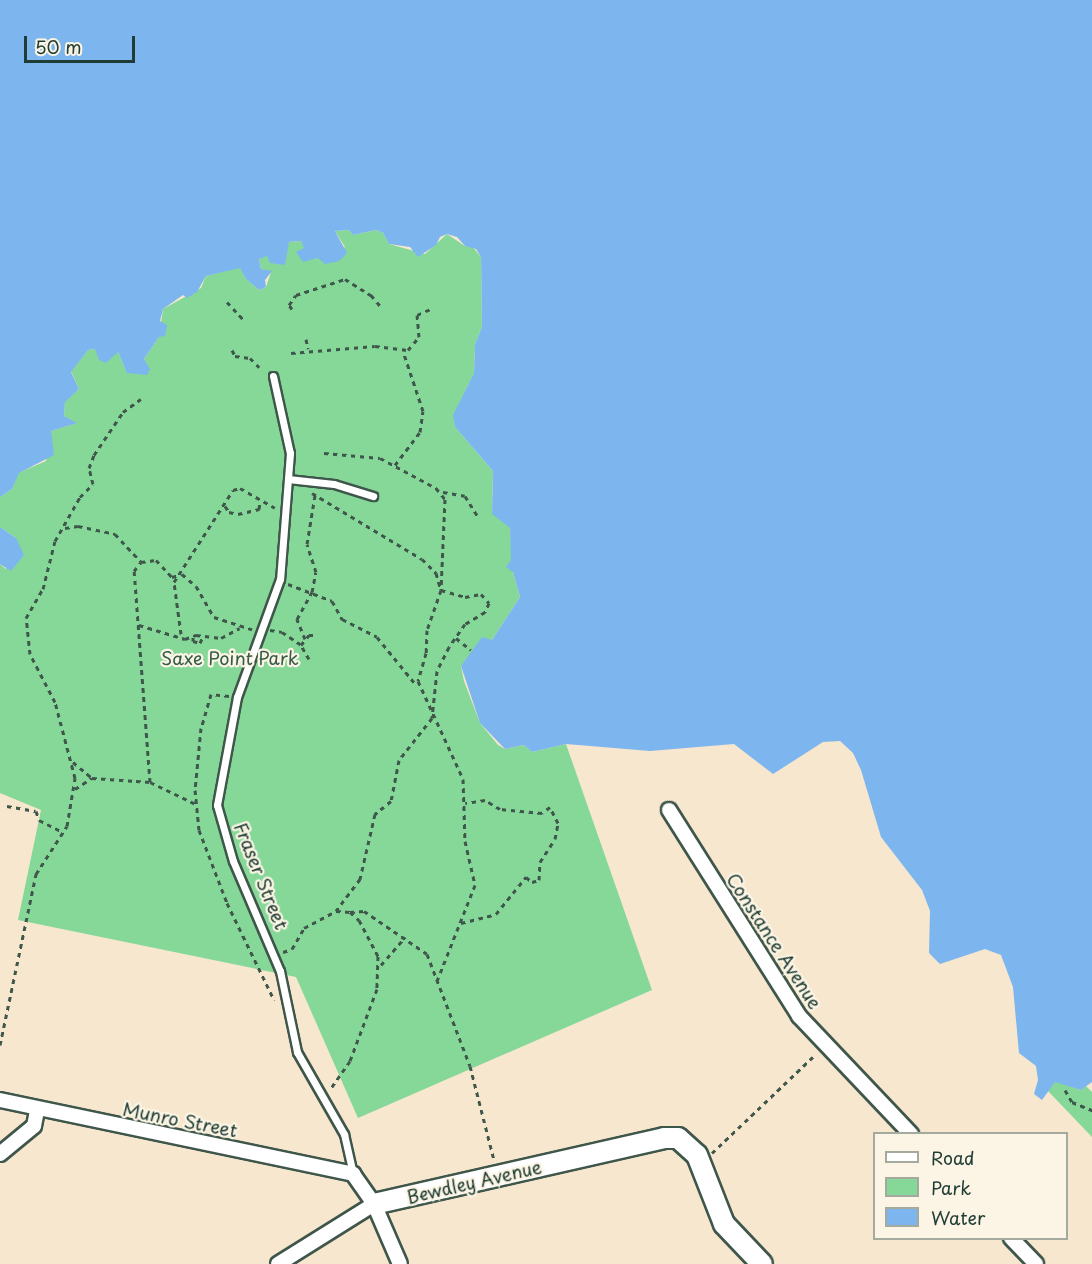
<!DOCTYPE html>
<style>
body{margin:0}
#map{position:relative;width:1092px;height:1264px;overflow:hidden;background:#f6e7ce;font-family:"Playpen Sans",sans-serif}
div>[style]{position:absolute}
.green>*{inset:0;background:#86d899}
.water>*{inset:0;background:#7db6ee}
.path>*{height:3px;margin-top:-1.5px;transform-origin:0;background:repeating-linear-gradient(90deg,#3f564b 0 4.5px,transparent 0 9px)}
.roads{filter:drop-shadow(2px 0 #3f564b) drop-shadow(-2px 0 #3f564b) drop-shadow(0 2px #3f564b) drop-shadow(0 -2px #3f564b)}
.lane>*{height:7px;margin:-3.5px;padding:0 3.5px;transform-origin:3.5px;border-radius:3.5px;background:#fff}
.street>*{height:14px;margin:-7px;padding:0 7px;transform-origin:7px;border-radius:7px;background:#fff}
.secondary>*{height:20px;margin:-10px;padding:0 10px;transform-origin:10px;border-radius:10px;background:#fff}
span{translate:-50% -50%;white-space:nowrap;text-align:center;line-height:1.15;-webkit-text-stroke:4.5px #fcf5e5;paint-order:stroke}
.park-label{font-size:18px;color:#345c48}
.street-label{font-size:18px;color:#1f3d34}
.legend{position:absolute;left:873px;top:1132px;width:195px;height:108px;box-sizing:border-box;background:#fcf5e5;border:2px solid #a4ab9e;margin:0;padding:8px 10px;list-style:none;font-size:18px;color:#1f3d34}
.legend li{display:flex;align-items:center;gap:12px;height:30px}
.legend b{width:30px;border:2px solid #a4ab9e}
.scale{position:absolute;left:24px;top:36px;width:111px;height:27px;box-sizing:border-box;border:3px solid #1f3d34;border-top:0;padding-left:8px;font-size:18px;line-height:21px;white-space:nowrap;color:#1f3d34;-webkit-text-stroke:4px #fcf5e5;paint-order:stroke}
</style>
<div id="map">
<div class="green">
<i style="clip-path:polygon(349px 230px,353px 235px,376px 230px,383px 233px,389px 244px,425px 254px,447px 234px,465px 246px,472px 246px,481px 257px,482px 327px,475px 344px,474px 373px,454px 414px,455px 427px,493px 471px,492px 513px,510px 527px,513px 572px,520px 597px,492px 640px,461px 666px,464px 681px,480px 723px,498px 745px,505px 749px,524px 745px,532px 752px,566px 744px,652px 990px,358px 1118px,296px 977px,18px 920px,41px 810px,0 793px,0 564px,6px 569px,16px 538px,0 527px,0 497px,12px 489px,18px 473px,46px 461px,51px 431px,76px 423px,64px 416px,65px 401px,79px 389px,71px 371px,88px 350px,95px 349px,118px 352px,124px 366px,146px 364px,144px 359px,159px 337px,163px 309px,201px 288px,206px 276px,240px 267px,245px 278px,259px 290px,266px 287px,271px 272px,261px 269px,259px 259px,289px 242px,301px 241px,310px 259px,318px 258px,345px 247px,335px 231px)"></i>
<i style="clip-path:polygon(1055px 1081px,1081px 1090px,1086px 1086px,1092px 1092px,1092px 1137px,1048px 1091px)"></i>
</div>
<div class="water">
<i style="clip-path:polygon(0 0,1092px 0,1092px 1082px,1081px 1090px,1055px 1082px,1042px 1100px,1034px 1094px,1038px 1080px,1036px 1066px,1019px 1053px,1013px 987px,1001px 955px,985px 949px,940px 964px,929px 953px,930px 911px,922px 890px,881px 837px,861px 770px,853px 753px,840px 741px,823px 742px,773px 774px,734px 744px,650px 751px,566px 744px,532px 752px,524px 745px,505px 749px,480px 723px,461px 666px,482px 637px,492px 640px,520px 597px,513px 572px,506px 567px,511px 560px,510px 528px,492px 514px,493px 471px,455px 427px,453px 415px,474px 373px,475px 344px,482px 327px,481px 257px,476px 249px,465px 246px,457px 237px,447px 234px,440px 237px,436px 245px,418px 257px,410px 247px,389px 244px,383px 233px,376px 230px,353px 235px,349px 230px,335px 231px,347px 253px,339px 261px,325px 264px,318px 258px,303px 262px,296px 252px,304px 248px,301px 241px,289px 242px,285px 265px,270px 263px,267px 256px,259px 259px,261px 269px,272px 271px,265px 280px,266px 287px,259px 290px,245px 278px,240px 268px,206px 276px,197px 292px,187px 298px,183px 295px,163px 309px,160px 321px,167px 325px,165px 336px,159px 337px,144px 359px,150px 369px,147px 375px,127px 373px,118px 352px,106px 363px,99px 360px,95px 349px,88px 350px,71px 372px,79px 389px,65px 402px,64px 416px,77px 423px,51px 431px,54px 455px,19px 473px,12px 489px,0 497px)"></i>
<i style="clip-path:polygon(0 527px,16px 538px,24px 555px,11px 571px,0 564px)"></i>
</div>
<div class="path">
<i style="left:227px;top:302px;width:26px;rotate:47deg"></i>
<i style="left:292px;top:309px;width:5px;rotate:-127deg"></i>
<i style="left:289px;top:305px;width:12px;rotate:-55deg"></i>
<i style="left:296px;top:295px;width:52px;rotate:-18.1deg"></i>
<i style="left:345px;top:279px;width:31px;rotate:32deg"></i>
<i style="left:371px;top:295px;width:16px;rotate:50deg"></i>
<i style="left:306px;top:339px;width:10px;rotate:79deg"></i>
<i style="left:232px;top:350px;width:7px;rotate:63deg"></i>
<i style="left:235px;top:356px;width:15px;rotate:8deg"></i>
<i style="left:250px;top:358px;width:13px;rotate:45deg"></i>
<i style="left:291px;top:353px;width:84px;rotate:-4.8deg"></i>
<i style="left:375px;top:346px;width:33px;rotate:7deg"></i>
<i style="left:408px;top:350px;width:17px;rotate:-50deg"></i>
<i style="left:419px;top:337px;width:22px;rotate:-95deg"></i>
<i style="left:417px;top:315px;width:17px;rotate:-24deg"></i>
<i style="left:324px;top:453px;width:56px;rotate:5.1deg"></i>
<i style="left:380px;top:458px;width:64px;rotate:28.2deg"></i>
<i style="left:436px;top:488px;width:14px;rotate:51deg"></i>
<i style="left:445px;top:499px;width:91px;rotate:92.5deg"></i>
<i style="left:441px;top:590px;width:42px;rotate:109.3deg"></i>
<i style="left:427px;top:630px;width:23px;rotate:92deg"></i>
<i style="left:426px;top:653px;width:29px;rotate:106deg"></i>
<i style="left:418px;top:681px;width:108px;rotate:65.3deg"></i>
<i style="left:463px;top:779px;width:62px;rotate:88.2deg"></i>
<i style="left:465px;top:841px;width:45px;rotate:77.2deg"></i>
<i style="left:475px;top:885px;width:103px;rotate:111.6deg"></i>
<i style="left:395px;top:465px;width:41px;rotate:-52.9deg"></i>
<i style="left:420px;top:432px;width:21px;rotate:-82deg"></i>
<i style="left:423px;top:411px;width:63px;rotate:-108.4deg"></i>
<i style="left:443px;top:492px;width:22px;rotate:10deg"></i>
<i style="left:465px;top:496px;width:26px;rotate:58deg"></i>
<i style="left:312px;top:493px;width:128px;rotate:31deg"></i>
<i style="left:422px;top:559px;width:20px;rotate:45deg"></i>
<i style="left:436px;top:573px;width:18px;rotate:74deg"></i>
<i style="left:441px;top:590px;width:25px;rotate:16deg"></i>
<i style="left:465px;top:597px;width:16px;rotate:-11deg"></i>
<i style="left:481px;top:594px;width:12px;rotate:48deg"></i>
<i style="left:489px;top:603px;width:10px;rotate:114deg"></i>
<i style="left:485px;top:612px;width:23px;rotate:149deg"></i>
<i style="left:465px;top:624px;width:28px;rotate:125deg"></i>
<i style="left:449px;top:647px;width:27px;rotate:117deg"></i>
<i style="left:437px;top:671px;width:47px;rotate:96.1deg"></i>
<i style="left:432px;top:718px;width:53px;rotate:128.2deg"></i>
<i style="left:399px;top:760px;width:42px;rotate:101deg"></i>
<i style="left:391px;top:801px;width:21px;rotate:141deg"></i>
<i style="left:375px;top:814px;width:67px;rotate:103deg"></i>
<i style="left:360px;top:879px;width:40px;rotate:127deg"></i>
<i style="left:225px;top:506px;width:7px;rotate:56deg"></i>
<i style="left:229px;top:512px;width:9px;rotate:13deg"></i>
<i style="left:238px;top:514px;width:22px;rotate:-13deg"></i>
<i style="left:259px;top:509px;width:7px;rotate:-82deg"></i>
<i style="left:65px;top:528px;width:13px;rotate:-9deg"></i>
<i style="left:78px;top:526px;width:38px;rotate:12deg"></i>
<i style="left:115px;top:534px;width:38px;rotate:47deg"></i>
<i style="left:288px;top:584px;width:47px;rotate:21.1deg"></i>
<i style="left:332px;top:601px;width:21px;rotate:61deg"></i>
<i style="left:342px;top:619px;width:39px;rotate:27deg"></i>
<i style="left:377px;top:637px;width:63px;rotate:50.8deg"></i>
<i style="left:139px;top:625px;width:48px;rotate:16.9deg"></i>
<i style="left:185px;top:639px;width:12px;rotate:-20deg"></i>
<i style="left:196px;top:635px;width:25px;rotate:7deg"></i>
<i style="left:221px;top:638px;width:21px;rotate:-28deg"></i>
<i style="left:270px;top:630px;width:12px;rotate:9deg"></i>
<i style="left:282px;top:632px;width:23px;rotate:34deg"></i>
<i style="left:181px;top:634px;width:52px;rotate:-97.7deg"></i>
<i style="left:174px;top:582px;width:109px;rotate:-57.3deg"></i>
<i style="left:233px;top:490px;width:7px;rotate:-16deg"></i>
<i style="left:240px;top:488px;width:40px;rotate:29.7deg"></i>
<i style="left:193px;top:637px;width:4px;rotate:90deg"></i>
<i style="left:193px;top:641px;width:7px;rotate:16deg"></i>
<i style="left:200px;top:643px;width:8px;rotate:-67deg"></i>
<i style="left:456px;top:638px;width:19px;rotate:39deg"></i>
<i style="left:305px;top:639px;width:22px;rotate:-112deg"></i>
<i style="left:297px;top:619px;width:31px;rotate:-61deg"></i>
<i style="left:312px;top:592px;width:20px;rotate:-79deg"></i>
<i style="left:316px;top:572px;width:29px;rotate:-108deg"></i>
<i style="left:307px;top:544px;width:50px;rotate:-80.7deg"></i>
<i style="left:309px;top:659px;width:16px;rotate:-120deg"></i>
<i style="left:301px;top:645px;width:13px;rotate:-51deg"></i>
<i style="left:309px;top:635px;width:6px"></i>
<i style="left:229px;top:696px;width:18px;rotate:-174deg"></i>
<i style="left:211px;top:694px;width:35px;rotate:106deg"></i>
<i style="left:201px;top:728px;width:62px;rotate:95.5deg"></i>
<i style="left:195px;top:790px;width:40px;rotate:84.3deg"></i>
<i style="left:199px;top:830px;width:78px;rotate:69deg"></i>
<i style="left:227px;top:903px;width:108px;rotate:64.1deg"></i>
<i style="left:73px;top:762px;width:25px;rotate:40deg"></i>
<i style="left:150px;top:782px;width:212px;rotate:-94.3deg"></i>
<i style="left:134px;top:571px;width:11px;rotate:-52deg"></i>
<i style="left:141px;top:562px;width:15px;rotate:-8deg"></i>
<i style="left:156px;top:560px;width:23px;rotate:47deg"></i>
<i style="left:172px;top:577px;width:10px;rotate:-17deg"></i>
<i style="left:182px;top:574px;width:18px;rotate:41deg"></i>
<i style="left:196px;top:586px;width:36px;rotate:60deg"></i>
<i style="left:214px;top:617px;width:40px;rotate:18deg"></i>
<i style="left:75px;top:789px;width:20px;rotate:-33deg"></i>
<i style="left:92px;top:778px;width:44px;rotate:3.9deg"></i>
<i style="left:136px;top:781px;width:14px;rotate:4deg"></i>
<i style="left:150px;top:782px;width:51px;rotate:25.6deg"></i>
<i style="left:7px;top:806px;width:29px;rotate:10deg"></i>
<i style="left:36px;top:811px;width:9px;rotate:72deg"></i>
<i style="left:39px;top:820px;width:27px;rotate:27deg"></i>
<i style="left:350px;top:912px;width:14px;rotate:-4deg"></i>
<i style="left:364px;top:911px;width:76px;rotate:34.3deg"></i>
<i style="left:427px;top:954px;width:120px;rotate:69deg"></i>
<i style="left:470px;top:1066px;width:97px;rotate:75.7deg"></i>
<i style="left:461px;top:923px;width:36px;rotate:-14deg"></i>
<i style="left:496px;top:914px;width:48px;rotate:-51deg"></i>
<i style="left:526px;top:877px;width:8px;rotate:40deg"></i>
<i style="left:532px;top:882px;width:7px;rotate:-16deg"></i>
<i style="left:539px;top:880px;width:18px;rotate:-87deg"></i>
<i style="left:540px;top:862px;width:27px;rotate:-57deg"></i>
<i style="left:555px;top:839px;width:16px;rotate:-79deg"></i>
<i style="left:558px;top:823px;width:18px;rotate:-117deg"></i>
<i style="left:550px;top:807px;width:10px;rotate:143deg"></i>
<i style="left:542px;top:813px;width:42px;rotate:-174.6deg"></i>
<i style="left:500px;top:809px;width:17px;rotate:-149deg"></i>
<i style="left:485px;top:800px;width:20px;rotate:171deg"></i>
<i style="left:283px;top:952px;width:9px;rotate:-18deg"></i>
<i style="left:292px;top:949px;width:24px;rotate:-60deg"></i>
<i style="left:304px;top:928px;width:36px;rotate:-28deg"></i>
<i style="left:336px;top:911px;width:14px;rotate:4deg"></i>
<i style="left:350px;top:912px;width:12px;rotate:42deg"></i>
<i style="left:359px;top:920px;width:41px;rotate:62.2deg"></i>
<i style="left:378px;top:956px;width:33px;rotate:92deg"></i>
<i style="left:377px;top:989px;width:77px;rotate:110.6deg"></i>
<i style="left:350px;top:1061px;width:35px;rotate:125deg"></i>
<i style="left:381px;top:965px;width:37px;rotate:-49deg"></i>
<i style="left:0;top:1045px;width:175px;rotate:-78.1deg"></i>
<i style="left:36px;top:874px;width:57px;rotate:-57.1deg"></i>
<i style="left:67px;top:826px;width:49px;rotate:-80.5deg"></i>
<i style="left:75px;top:778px;width:79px;rotate:-104.7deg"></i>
<i style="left:55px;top:702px;width:54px;rotate:-117.5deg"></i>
<i style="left:30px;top:654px;width:36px;rotate:-96deg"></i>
<i style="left:26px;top:618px;width:34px;rotate:-60deg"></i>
<i style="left:43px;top:589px;width:49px;rotate:-76deg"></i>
<i style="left:55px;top:541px;width:51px;rotate:-60.4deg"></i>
<i style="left:80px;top:497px;width:18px;rotate:-45deg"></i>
<i style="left:93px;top:484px;width:16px;rotate:-104deg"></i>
<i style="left:89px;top:468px;width:14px;rotate:-69deg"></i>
<i style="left:94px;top:455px;width:52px;rotate:-56deg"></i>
<i style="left:123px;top:412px;width:22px;rotate:-36deg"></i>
<i style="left:1065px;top:1090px;width:14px;rotate:60deg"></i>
<i style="left:1072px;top:1102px;width:22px;rotate:22deg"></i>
<i style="left:712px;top:1153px;width:144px;rotate:-43.6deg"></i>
</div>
<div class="roads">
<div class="lane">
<i style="left:273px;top:376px;width:79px;rotate:77.6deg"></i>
<i style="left:290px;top:453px;width:126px;rotate:94.5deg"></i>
<i style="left:280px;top:579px;width:126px;rotate:110deg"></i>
<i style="left:237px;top:697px;width:110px;rotate:100.5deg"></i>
<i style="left:217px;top:805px;width:58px;rotate:74.1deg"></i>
<i style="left:233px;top:861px;width:120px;rotate:66.9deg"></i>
<i style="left:280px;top:971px;width:83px;rotate:78.1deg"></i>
<i style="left:297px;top:1052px;width:95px;rotate:60.2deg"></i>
<i style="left:344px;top:1134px;width:41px;rotate:77.3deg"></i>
<i style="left:288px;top:479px;width:46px;rotate:6.2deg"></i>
<i style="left:334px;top:484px;width:41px;rotate:17.1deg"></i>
</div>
<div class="street">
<i style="left:669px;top:810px;width:244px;rotate:57.7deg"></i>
<i style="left:799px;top:1016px;width:163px;rotate:46.5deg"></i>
<i style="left:0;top:1100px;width:361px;rotate:11.8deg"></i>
<i style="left:353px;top:1174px;width:37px;rotate:55deg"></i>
<i style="left:374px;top:1204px;width:65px;rotate:66.6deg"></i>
<i style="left:0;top:1154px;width:44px;rotate:-39.5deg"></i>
<i style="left:34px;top:1126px;width:16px;rotate:-79deg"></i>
<i style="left:1011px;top:1238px;width:36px;rotate:46deg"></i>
<i style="left:278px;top:1264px;width:113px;rotate:-32deg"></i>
</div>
<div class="secondary">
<i style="left:374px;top:1204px;width:297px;rotate:-12.8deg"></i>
<i style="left:664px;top:1138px;width:14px"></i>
<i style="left:678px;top:1138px;width:25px;rotate:42deg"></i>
<i style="left:697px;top:1155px;width:74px;rotate:68.6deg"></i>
<i style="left:724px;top:1224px;width:55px;rotate:46.5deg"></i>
</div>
</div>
<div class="park-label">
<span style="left:230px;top:658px">Saxe Point Park</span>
</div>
<div class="street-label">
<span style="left:261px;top:876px;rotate:68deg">Fraser Street</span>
<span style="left:774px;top:941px;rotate:57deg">Constance Avenue</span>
<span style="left:180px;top:1120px;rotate:11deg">Munro Street</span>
<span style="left:474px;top:1182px;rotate:-13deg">Bewdley Avenue</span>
</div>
<ul class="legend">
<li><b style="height:8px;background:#fff"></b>Road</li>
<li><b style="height:16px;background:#86d899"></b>Park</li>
<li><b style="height:16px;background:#7db6ee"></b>Water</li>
</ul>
<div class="scale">50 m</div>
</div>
